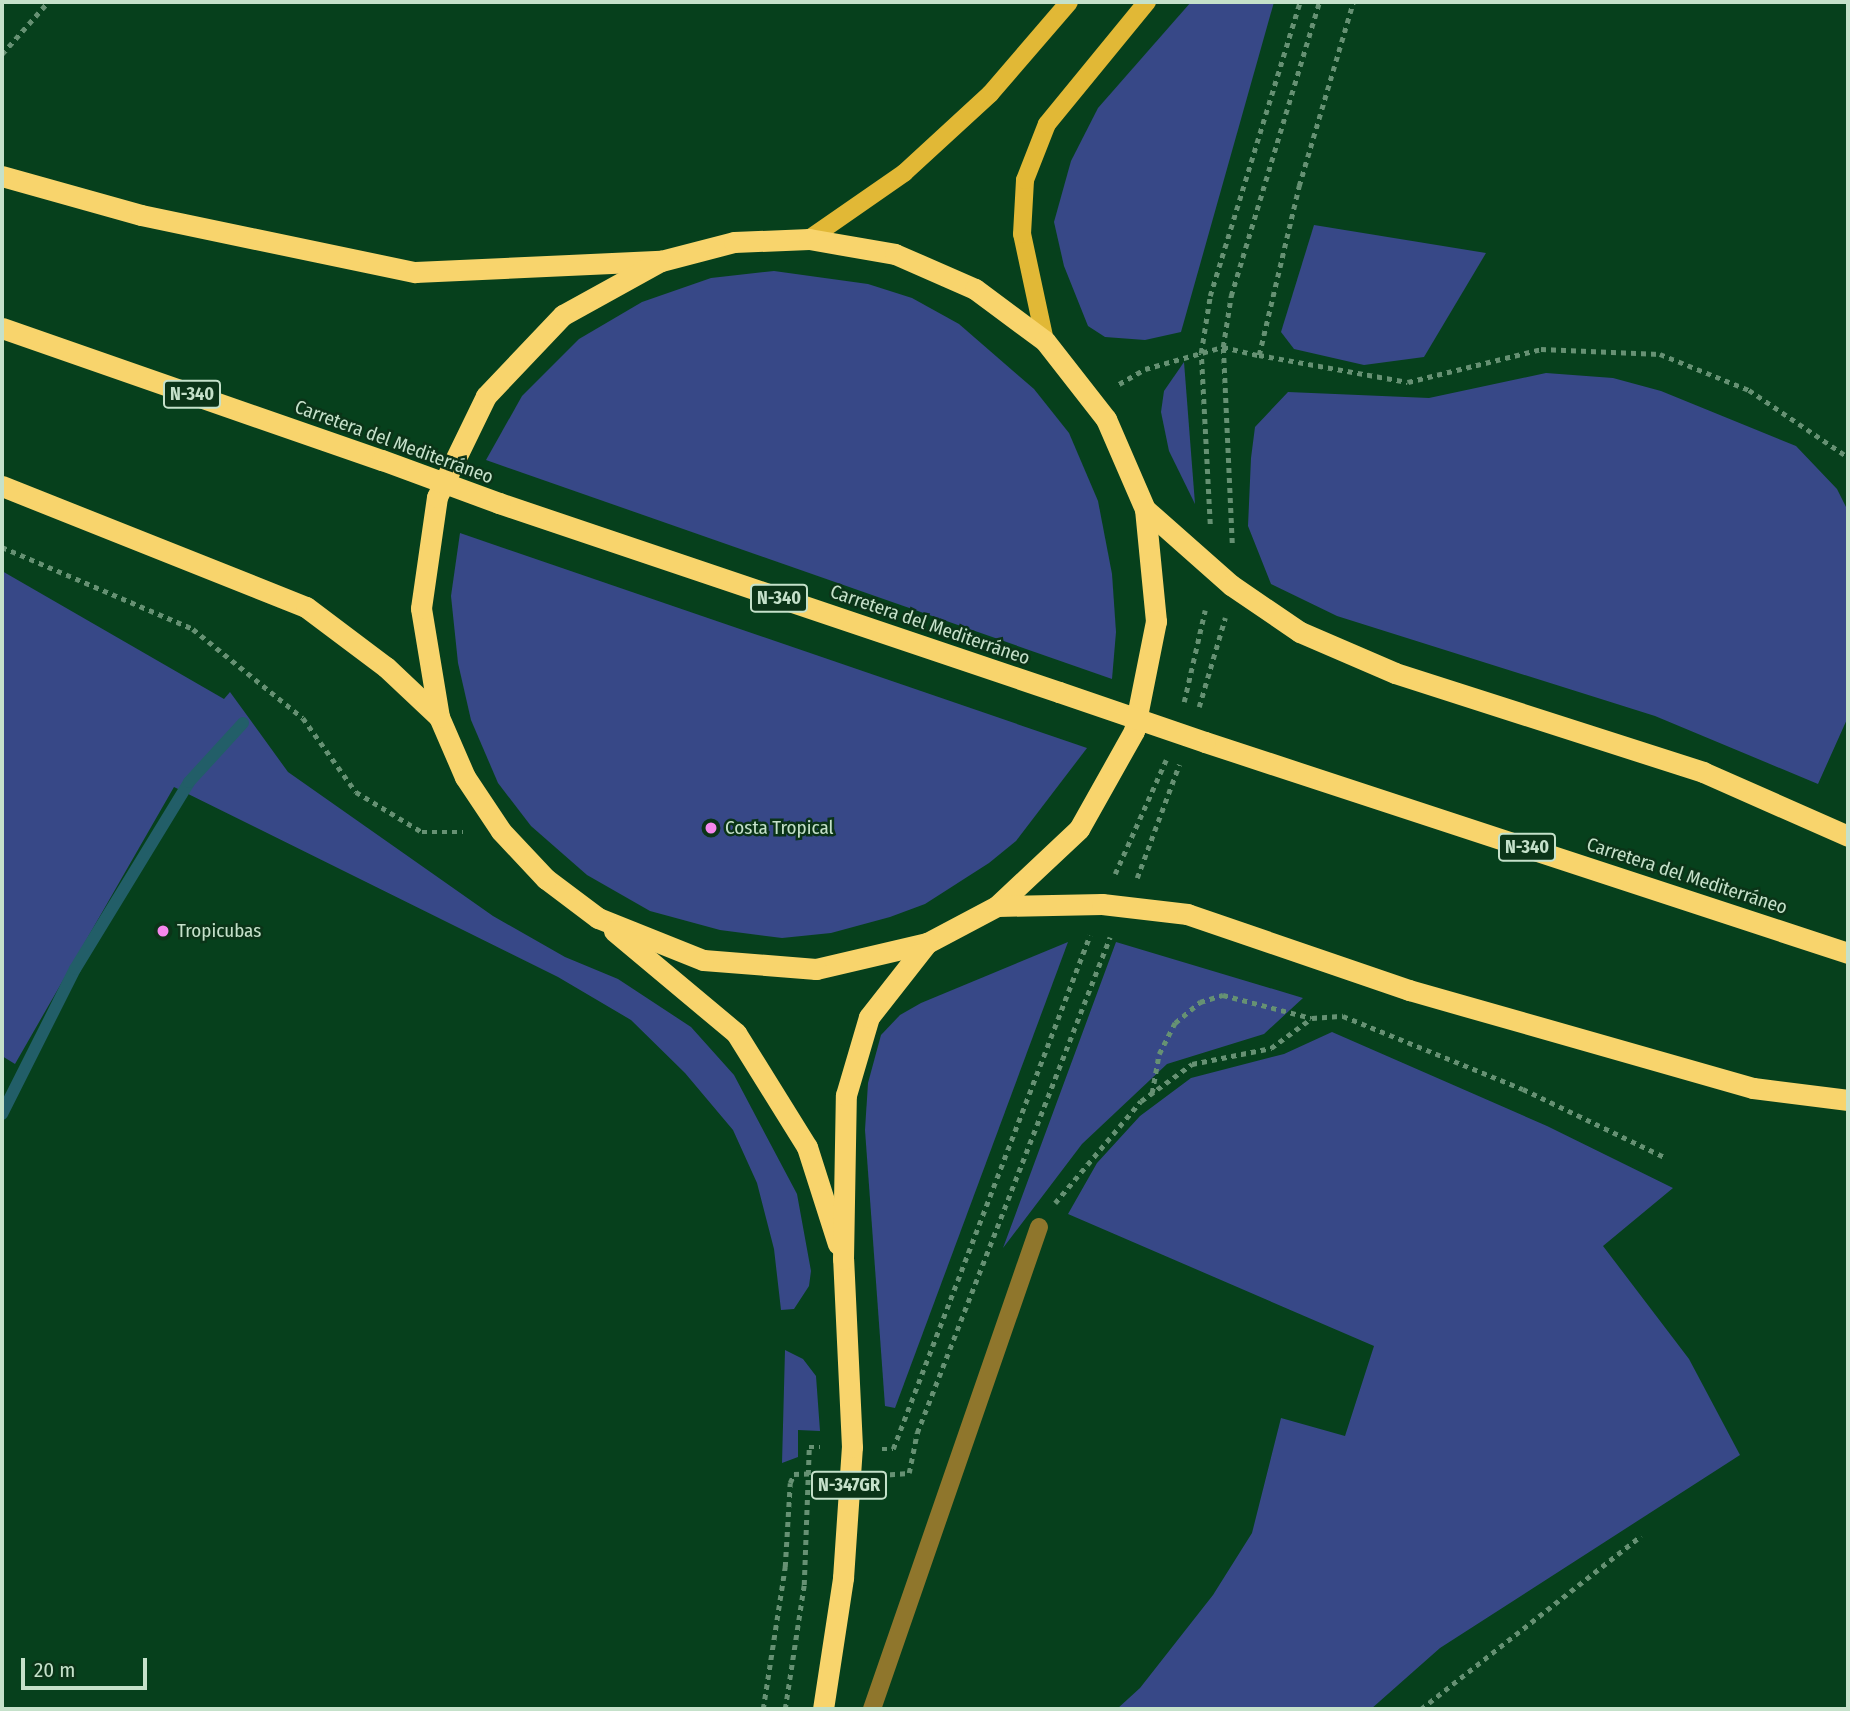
<!DOCTYPE html>
<meta charset="utf-8">
<style>
body{margin:0}
#map{position:relative;width:1850px;height:1711px;overflow:hidden;background:#06401c;font-family:"Fira Sans Condensed",sans-serif}
div>[style]{position:absolute}
.green>*{inset:0;background:#374887}
.stream>*{height:12px;margin:-6px;padding:0 6px;transform-origin:6px;border-radius:6px;background:#225e68}
.path>*{height:4.5px;margin-top:-2.25px;transform-origin:0;background:repeating-linear-gradient(90deg,#669173 0 5px,transparent 0 10px)}
.minor>*{height:18px;margin:-9px;padding:0 9px;transform-origin:9px;border-radius:9px;background:#8f762c}
.major>*{height:18px;margin:-9px;padding:0 9px;transform-origin:9px;border-radius:9px;background:#e1b836}
.highway>*{height:21px;margin:-10.5px;padding:0 10.5px;transform-origin:10.5px;border-radius:10.5px;background:#f8d46c}
.highway-bridge>*{height:21px;margin:-10.5px;padding:0 10.5px;transform-origin:10.5px;border-radius:10.5px;background:#f8d46c}
.dots>*{width:19px;height:19px;translate:-50% -50%;box-sizing:border-box;border:4px solid #0b3418;border-radius:50%}
span{translate:-50% -50%;white-space:nowrap;text-align:center;line-height:1.15;-webkit-text-stroke:5px #0b3418;paint-order:stroke}
.shield-label span{padding:2px 5px;background:#0b3418;border:2px solid;border-radius:5px;-webkit-text-stroke-width:0}
.shield-label{font-size:18px;color:#c5e1ca;font-weight:700}
.street-label{font-size:19px;color:#c5e1ca}
.poi-label{font-size:19px;color:#c5e1ca}
.left{translate:0 -50%;text-align:left}
.frame{position:absolute;inset:0;border:4px solid #c5e1ca;pointer-events:none}
.scale{position:absolute;left:21px;top:1658px;width:126px;height:32px;box-sizing:border-box;border:4px solid #c5e1ca;border-top:0;padding-left:9px;font-size:21px;line-height:24px;white-space:nowrap;color:#c5e1ca;-webkit-text-stroke:5px #0b3418;paint-order:stroke}
</style>
<div id="map">
<div class="green">
<i style="clip-path:polygon(1191px 2px,1274px 2px,1181px 332px,1145px 340px,1105px 337px,1088px 326px,1064px 266px,1054px 222px,1071px 161px,1098px 108px)"></i>
<i style="clip-path:polygon(1314px 225px,1486px 253px,1424px 357px,1364px 365px,1294px 349px,1281px 332px)"></i>
<i style="clip-path:polygon(774px 271px,868px 284px,912px 298px,959px 324px,1034px 389px,1069px 433px,1098px 501px,1112px 574px,1116px 632px,1112px 679px,486px 460px,522px 396px,579px 339px,642px 302px,711px 278px)"></i>
<i style="clip-path:polygon(1184px 362px,1195px 504px,1169px 451px,1161px 412px,1164px 391px)"></i>
<i style="clip-path:polygon(1546px 373px,1613px 378px,1661px 391px,1796px 446px,1837px 489px,1848px 511px,1848px 717px,1818px 784px,1655px 716px,1337px 616px,1271px 584px,1248px 526px,1251px 458px,1255px 427px,1288px 392px,1429px 398px)"></i>
<i style="clip-path:polygon(460px 533px,1087px 748px,1016px 841px,989px 863px,925px 904px,890px 917px,831px 933px,782px 938px,720px 930px,650px 911px,587px 875px,531px 826px,498px 783px,471px 720px,458px 663px,451px 596px)"></i>
<i style="clip-path:polygon(2px 571px,224px 699px,230px 692px,288px 772px,493px 916px,565px 957px,618px 979px,691px 1027px,734px 1075px,797px 1194px,811px 1271px,809px 1286px,794px 1309px,781px 1310px,774px 1249px,757px 1183px,733px 1130px,685px 1073px,631px 1020px,558px 977px,174px 787px,15px 1064px,2px 1056px)"></i>
<i style="clip-path:polygon(1068px 942px,895px 1408px,885px 1406px,865px 1130px,868px 1083px,881px 1035px,900px 1015px,921px 1003px)"></i>
<i style="clip-path:polygon(1116px 942px,1303px 998px,1264px 1034px,1167px 1064px,1082px 1144px,1003px 1248px)"></i>
<i style="clip-path:polygon(1332px 1032px,1547px 1126px,1673px 1188px,1603px 1246px,1689px 1359px,1740px 1455px,1440px 1648px,1371px 1709px,1117px 1709px,1140px 1688px,1213px 1595px,1252px 1533px,1281px 1418px,1345px 1436px,1374px 1346px,1068px 1214px,1097px 1163px,1140px 1116px,1191px 1078px,1284px 1054px)"></i>
<i style="clip-path:polygon(785px 1350px,803px 1359px,816px 1376px,820px 1431px,798px 1430px,798px 1457px,782px 1463px)"></i>
</div>
<div class="stream">
<i style="left:2px;top:1114px;width:162px;rotate:-63.3deg"></i>
<i style="left:75px;top:969px;width:219px;rotate:-58.6deg"></i>
<i style="left:189px;top:782px;width:80px;rotate:-47.5deg"></i>
</div>
<div class="path">
<i style="left:2px;top:54px;width:69px;rotate:-48.5deg"></i>
<i style="left:1259px;top:355px;width:151px;rotate:10.3deg"></i>
<i style="left:1408px;top:382px;width:137px;rotate:-13.9deg"></i>
<i style="left:1541px;top:349px;width:119px;rotate:2.4deg"></i>
<i style="left:1660px;top:354px;width:96px;rotate:22deg"></i>
<i style="left:1749px;top:390px;width:120px;rotate:34.1deg"></i>
<i style="left:1119px;top:384px;width:30px;rotate:-30deg"></i>
<i style="left:1145px;top:369px;width:81px;rotate:-15.8deg"></i>
<i style="left:1223px;top:347px;width:37px;rotate:13deg"></i>
<i style="left:1259px;top:355px;width:174px;rotate:-76.7deg"></i>
<i style="left:1299px;top:186px;width:192px;rotate:-73.6deg"></i>
<i style="left:1210px;top:524px;width:171px;rotate:-93deg"></i>
<i style="left:1201px;top:353px;width:58px;rotate:-81deg"></i>
<i style="left:1210px;top:296px;width:307px;rotate:-73deg"></i>
<i style="left:1232px;top:543px;width:196px;rotate:-92.6deg"></i>
<i style="left:1223px;top:347px;width:52px;rotate:-81.1deg"></i>
<i style="left:1231px;top:296px;width:307px;rotate:-73.3deg"></i>
<i style="left:2px;top:547px;width:208px;rotate:23.2deg"></i>
<i style="left:193px;top:629px;width:141px;rotate:39deg"></i>
<i style="left:303px;top:718px;width:91px;rotate:54.4deg"></i>
<i style="left:356px;top:792px;width:77px;rotate:31.2deg"></i>
<i style="left:422px;top:832px;width:41px"></i>
<i style="left:1184px;top:702px;width:94px;rotate:-77.1deg"></i>
<i style="left:1199px;top:707px;width:93px;rotate:-73.7deg"></i>
<i style="left:1115px;top:874px;width:125px;rotate:-65.9deg"></i>
<i style="left:1137px;top:878px;width:121px;rotate:-69.6deg"></i>
<i style="left:1152px;top:1093px;width:40px;rotate:-80deg"></i>
<i style="left:1159px;top:1054px;width:35px;rotate:-63deg"></i>
<i style="left:1175px;top:1023px;width:33px;rotate:-40deg"></i>
<i style="left:1200px;top:1002px;width:24px;rotate:-17deg"></i>
<i style="left:1223px;top:995px;width:91px;rotate:14.6deg"></i>
<i style="left:1055px;top:1203px;width:133px;rotate:-49.9deg"></i>
<i style="left:1141px;top:1101px;width:63px;rotate:-36deg"></i>
<i style="left:1192px;top:1064px;width:81px;rotate:-11.4deg"></i>
<i style="left:1271px;top:1048px;width:51px;rotate:-36.2deg"></i>
<i style="left:1312px;top:1018px;width:31px;rotate:-4deg"></i>
<i style="left:1343px;top:1016px;width:194px;rotate:22.1deg"></i>
<i style="left:1523px;top:1089px;width:157px;rotate:25.7deg"></i>
<i style="left:882px;top:1449px;width:11px"></i>
<i style="left:893px;top:1449px;width:550px;rotate:-69.03deg"></i>
<i style="left:880px;top:1475px;width:29px;rotate:-4deg"></i>
<i style="left:909px;top:1473px;width:41px;rotate:-78.7deg"></i>
<i style="left:917px;top:1433px;width:532px;rotate:-68.74deg"></i>
<i style="left:763px;top:1709px;width:144px;rotate:-81.2deg"></i>
<i style="left:785px;top:1567px;width:84px;rotate:-86.6deg"></i>
<i style="left:790px;top:1483px;width:10px;rotate:-66deg"></i>
<i style="left:794px;top:1474px;width:24px;rotate:-2deg"></i>
<i style="left:785px;top:1709px;width:125px;rotate:-81.3deg"></i>
<i style="left:804px;top:1585px;width:138px;rotate:-87.9deg"></i>
<i style="left:809px;top:1447px;width:11px"></i>
<i style="left:1421px;top:1709px;width:280px;rotate:-38.2deg"></i>
</div>
<div class="minor">
<i style="left:872px;top:1709px;width:510px;rotate:-70.89deg"></i>
</div>
<div class="major">
<i style="left:809px;top:239px;width:116px;rotate:-34.8deg"></i>
<i style="left:904px;top:173px;width:117px;rotate:-42.6deg"></i>
<i style="left:990px;top:94px;width:121px;rotate:-49.3deg"></i>
<i style="left:1045px;top:341px;width:109px;rotate:-102.1deg"></i>
<i style="left:1022px;top:234px;width:54px;rotate:-86.8deg"></i>
<i style="left:1025px;top:180px;width:60px;rotate:-68.6deg"></i>
<i style="left:1047px;top:124px;width:158px;rotate:-50.7deg"></i>
</div>
<div class="highway">
<i style="left:2px;top:176px;width:144px;rotate:15.7deg"></i>
<i style="left:141px;top:215px;width:280px;rotate:11.8deg"></i>
<i style="left:415px;top:272px;width:246px;rotate:-2.6deg"></i>
<i style="left:661px;top:261px;width:75px;rotate:-14.6deg"></i>
<i style="left:734px;top:242px;width:75px;rotate:-2.3deg"></i>
<i style="left:809px;top:239px;width:87px;rotate:9.9deg"></i>
<i style="left:895px;top:254px;width:87px;rotate:23.6deg"></i>
<i style="left:975px;top:289px;width:87px;rotate:36.6deg"></i>
<i style="left:1045px;top:341px;width:99px;rotate:52deg"></i>
<i style="left:1106px;top:419px;width:98px;rotate:66.6deg"></i>
<i style="left:1145px;top:509px;width:113px;rotate:84.4deg"></i>
<i style="left:1156px;top:621px;width:112px;rotate:101.3deg"></i>
<i style="left:1134px;top:731px;width:112px;rotate:119.3deg"></i>
<i style="left:1079px;top:829px;width:112px;rotate:136.8deg"></i>
<i style="left:997px;top:906px;width:79px;rotate:152.1deg"></i>
<i style="left:927px;top:943px;width:114px;rotate:166.8deg"></i>
<i style="left:816px;top:969px;width:113px;rotate:-175.4deg"></i>
<i style="left:703px;top:960px;width:113px;rotate:-158.2deg"></i>
<i style="left:598px;top:918px;width:65px;rotate:-143.1deg"></i>
<i style="left:546px;top:879px;width:66px;rotate:-133.2deg"></i>
<i style="left:501px;top:831px;width:65px;rotate:-123.7deg"></i>
<i style="left:465px;top:777px;width:65px;rotate:-113.4deg"></i>
<i style="left:439px;top:717px;width:110px;rotate:-99.4deg"></i>
<i style="left:421px;top:608px;width:112px;rotate:-81.8deg"></i>
<i style="left:437px;top:497px;width:112px;rotate:-64.1deg"></i>
<i style="left:486px;top:396px;width:112px;rotate:-46.5deg"></i>
<i style="left:563px;top:315px;width:112px;rotate:-28.9deg"></i>
<i style="left:2px;top:328px;width:402px;rotate:19.2deg"></i>
<i style="left:2px;top:486px;width:327px;rotate:21.7deg"></i>
<i style="left:306px;top:607px;width:100px;rotate:36.9deg"></i>
<i style="left:386px;top:667px;width:73px;rotate:43.3deg"></i>
<i style="left:499px;top:503px;width:591px;rotate:18.65deg"></i>
<i style="left:1145px;top:509px;width:115px;rotate:41.5deg"></i>
<i style="left:1231px;top:585px;width:83px;rotate:34.3deg"></i>
<i style="left:1300px;top:632px;width:103px;rotate:23.3deg"></i>
<i style="left:1395px;top:673px;width:324px;rotate:17.8deg"></i>
<i style="left:1703px;top:772px;width:158px;rotate:23.8deg"></i>
<i style="left:1205px;top:742px;width:677px;rotate:18.17deg"></i>
<i style="left:997px;top:906px;width:105px;rotate:-1.1deg"></i>
<i style="left:1102px;top:904px;width:86px;rotate:6.7deg"></i>
<i style="left:1187px;top:914px;width:235px;rotate:18.9deg"></i>
<i style="left:1409px;top:990px;width:358px;rotate:15.9deg"></i>
<i style="left:1753px;top:1088px;width:96px;rotate:7.2deg"></i>
<i style="left:614px;top:931px;width:159px;rotate:39.9deg"></i>
<i style="left:736px;top:1033px;width:134px;rotate:58.1deg"></i>
<i style="left:807px;top:1147px;width:102px;rotate:72.3deg"></i>
<i style="left:823px;top:1709px;width:133px;rotate:-81.3deg"></i>
<i style="left:843px;top:1578px;width:131px;rotate:-86.1deg"></i>
<i style="left:852px;top:1447px;width:188px;rotate:-92.7deg"></i>
<i style="left:843px;top:1259px;width:164px;rotate:-89deg"></i>
<i style="left:846px;top:1095px;width:81px;rotate:-73.6deg"></i>
<i style="left:869px;top:1017px;width:94px;rotate:-51.9deg"></i>
</div>
<div class="highway-bridge">
<i style="left:382px;top:460px;width:125px;rotate:20.2deg"></i>
<i style="left:1059px;top:692px;width:154px;rotate:18.9deg"></i>
</div>
<div class="dots">
<i style="left:711px;top:828px;background:#f688ed"></i>
<i style="left:163px;top:931px;background:#f688ed"></i>
</div>
<div class="shield-label">
<span style="left:192px;top:394px">N-340</span>
<span style="left:779px;top:598px">N-340</span>
<span style="left:1527px;top:847px">N-340</span>
<span style="left:849px;top:1485px">N-347GR</span>
</div>
<div class="street-label">
<span style="left:394px;top:442px;rotate:20deg">Carretera del Mediterráneo</span>
<span style="left:930px;top:625px;rotate:19deg">Carretera del Mediterráneo</span>
<span style="left:1687px;top:876px;rotate:18deg">Carretera del Mediterráneo</span>
</div>
<div class="poi-label">
<span class="left" style="left:725px;top:828px">Costa Tropical</span>
<span class="left" style="left:177px;top:931px">Tropicubas</span>
</div>
<div class="frame"></div>
<div class="scale">20 m</div>
</div>
